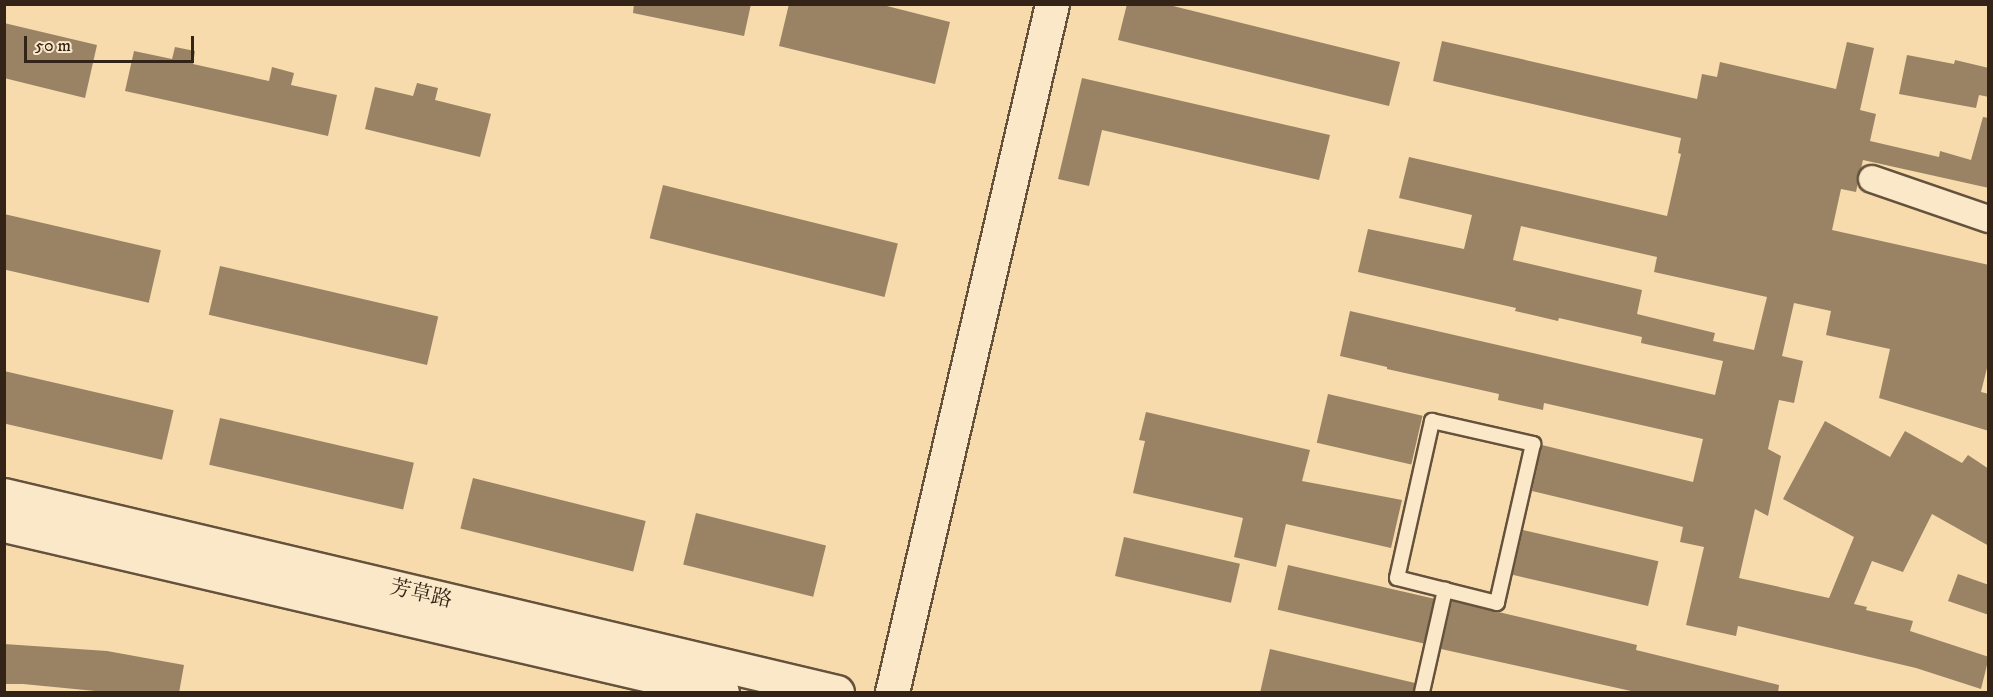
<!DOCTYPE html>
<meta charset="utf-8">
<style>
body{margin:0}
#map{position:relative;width:1993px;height:697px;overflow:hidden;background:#f7dbac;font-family:"IM FELL DW Pica","Noto Serif SC",serif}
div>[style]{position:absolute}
.building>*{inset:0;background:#998364;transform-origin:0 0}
.roads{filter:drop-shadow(2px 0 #65523c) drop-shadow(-2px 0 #65523c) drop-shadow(0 2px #65523c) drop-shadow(0 -2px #65523c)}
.service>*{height:14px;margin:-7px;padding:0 7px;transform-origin:7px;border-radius:7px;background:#fae8c9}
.minor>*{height:26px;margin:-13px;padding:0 13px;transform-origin:13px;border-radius:13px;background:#fae8c9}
.tertiary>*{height:33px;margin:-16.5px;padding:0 16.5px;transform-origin:16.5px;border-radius:16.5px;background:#fae8c9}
span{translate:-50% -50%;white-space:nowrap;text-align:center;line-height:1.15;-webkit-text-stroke:4.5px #fae8c9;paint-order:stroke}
.street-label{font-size:21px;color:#342417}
.frame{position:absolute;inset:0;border:6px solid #342417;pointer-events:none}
.scale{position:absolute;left:24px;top:36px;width:170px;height:27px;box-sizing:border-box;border:3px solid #342417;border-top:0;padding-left:8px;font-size:18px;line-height:21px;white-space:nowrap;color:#342417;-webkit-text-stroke:4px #fae8c9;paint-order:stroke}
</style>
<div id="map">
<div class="building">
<i style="clip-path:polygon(634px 4px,751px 4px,744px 36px,633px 13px)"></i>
<i style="clip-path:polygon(789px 4px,879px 4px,950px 22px,935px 84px,779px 46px)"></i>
<i style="clip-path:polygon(1127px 4px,1165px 4px,1400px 62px,1389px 106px,1118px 40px)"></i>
<i style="clip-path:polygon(4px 23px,97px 45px,85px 98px,4px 78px)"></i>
<i style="clip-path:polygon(evenodd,1442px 41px,1697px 99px,1702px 74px,1717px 77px,1720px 62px,1836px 89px,1847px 42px,1874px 48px,1860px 110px,1876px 114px,1870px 141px,1939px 157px,1940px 151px,1971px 160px,1983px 117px,1989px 118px,1989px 188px,1863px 160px,1856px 192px,1841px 189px,1832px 230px,1989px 265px,1989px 360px,1981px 392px,1989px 394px,1989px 431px,1879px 398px,1890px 349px,1826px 335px,1831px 311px,1794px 303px,1782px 356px,1803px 361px,1794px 403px,1779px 400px,1768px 449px,1781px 456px,1768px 516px,1755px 509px,1739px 578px,1829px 598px,1854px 537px,1783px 499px,1825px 421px,1890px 457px,1905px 431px,1962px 463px,1968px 455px,1989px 469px,1989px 546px,1932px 514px,1903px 572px,1872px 561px,1854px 604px,1867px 607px,1866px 610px,1913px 621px,1910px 631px,1989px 657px,1981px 689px,1916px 668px,1738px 626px,1736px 636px,1686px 625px,1704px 547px,1680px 542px,1683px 527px,1532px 491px,1542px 445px,1693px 482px,1703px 439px,1544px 403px,1543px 410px,1498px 400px,1499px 394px,1387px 369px,1387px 367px,1340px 356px,1350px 311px,1715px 395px,1723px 361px,1641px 343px,1642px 337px,1559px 318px,1558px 321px,1515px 311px,1516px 308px,1358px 272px,1368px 229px,1464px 249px,1472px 215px,1399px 198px,1409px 157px,1667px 216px,1681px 154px,1678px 153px,1681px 138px,1433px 81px,1442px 41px,1521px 226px,1657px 257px,1654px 272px,1767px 297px,1754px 350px,1713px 341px,1715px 333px,1637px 314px,1642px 290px,1513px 260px,1521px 226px)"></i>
<i style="clip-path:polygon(175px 47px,195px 51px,193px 64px,269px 81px,272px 67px,294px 73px,291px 85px,337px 95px,328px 136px,125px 91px,134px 51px,172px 59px)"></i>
<i style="clip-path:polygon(1907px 55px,1954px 64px,1955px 60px,1989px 68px,1989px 97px,1979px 95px,1976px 108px,1899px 94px)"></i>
<i style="clip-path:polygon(1082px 78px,1330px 135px,1319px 180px,1102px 130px,1089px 186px,1058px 179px)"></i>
<i style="clip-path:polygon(417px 83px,438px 88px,435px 100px,491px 114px,480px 157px,365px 129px,375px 87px,413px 96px)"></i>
<i style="left:663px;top:185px;width:242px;height:55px;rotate:14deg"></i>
<i style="left:4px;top:214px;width:161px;height:54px;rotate:13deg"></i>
<i style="left:220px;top:266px;width:224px;height:50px;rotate:13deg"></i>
<i style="left:4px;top:371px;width:174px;height:51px;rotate:13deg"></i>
<i style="left:1328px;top:394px;width:97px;height:50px;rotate:13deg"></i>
<i style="clip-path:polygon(1146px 412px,1310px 450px,1302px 481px,1402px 500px,1391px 548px,1286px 524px,1276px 567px,1234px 557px,1243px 518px,1133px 493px,1145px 441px,1139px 440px)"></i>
<i style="left:220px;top:418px;width:199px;height:48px;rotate:13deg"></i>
<i style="left:473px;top:478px;width:178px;height:52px;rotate:14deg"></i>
<i style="left:696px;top:513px;width:134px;height:53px;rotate:14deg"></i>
<i style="left:1523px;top:530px;width:139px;height:46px;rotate:13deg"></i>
<i style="left:1124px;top:537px;width:119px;height:40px;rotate:13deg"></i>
<i style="left:1288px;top:565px;width:150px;height:46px;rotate:13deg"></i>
<i style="clip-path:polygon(1958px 574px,1989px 585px,1989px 615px,1948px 601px)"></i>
<i style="clip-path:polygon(1452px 601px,1637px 645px,1636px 650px,1779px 685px,1778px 693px,1640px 693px,1441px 649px)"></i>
<i style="clip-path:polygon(4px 644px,107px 651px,184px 665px,179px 693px,116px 693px,23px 684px,4px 684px)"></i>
<i style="clip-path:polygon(1270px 649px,1415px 683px,1413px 693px,1260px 693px)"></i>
</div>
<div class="roads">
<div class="service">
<i style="left:1432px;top:421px;width:104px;rotate:12.8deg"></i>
<i style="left:1533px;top:444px;width:163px;rotate:102.8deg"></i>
<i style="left:1497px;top:603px;width:103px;rotate:-166deg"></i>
<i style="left:1397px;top:578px;width:161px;rotate:-77.4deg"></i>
<i style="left:1422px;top:692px;width:105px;rotate:-77.3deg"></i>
</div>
<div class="minor">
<i style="left:1872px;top:179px;width:123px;rotate:19deg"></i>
</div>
<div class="tertiary">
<i style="left:4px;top:495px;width:856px;rotate:13.31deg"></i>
<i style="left:4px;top:525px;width:737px;rotate:13.09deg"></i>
<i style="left:892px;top:692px;width:706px;rotate:-76.91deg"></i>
</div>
</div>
<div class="street-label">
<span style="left:421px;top:594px;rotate:13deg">芳草路</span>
</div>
<div class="frame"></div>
<div class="scale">50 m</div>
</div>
